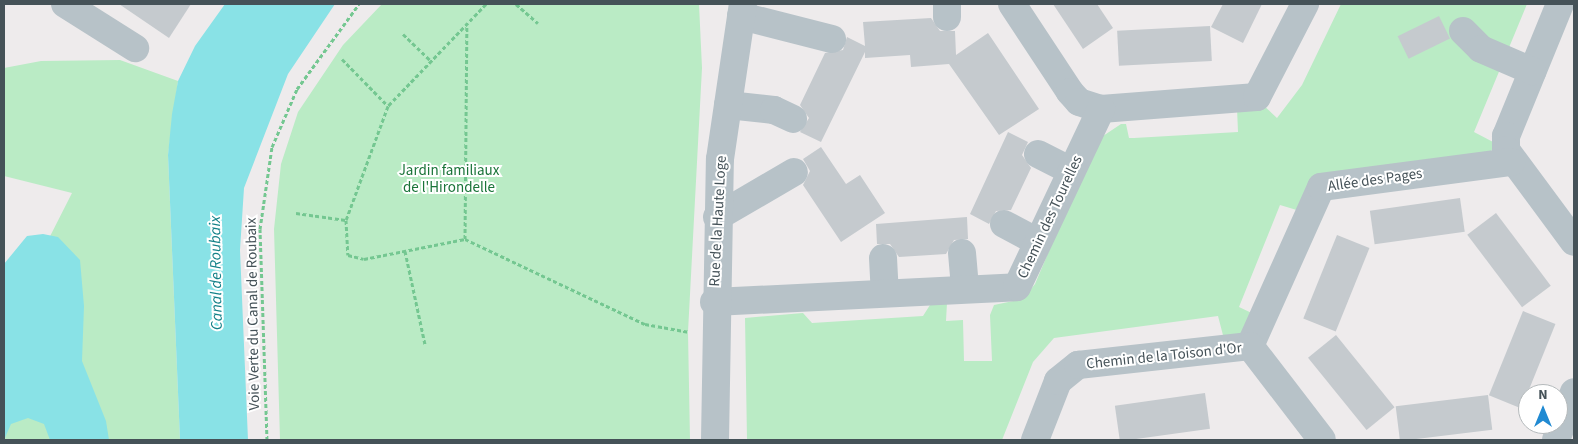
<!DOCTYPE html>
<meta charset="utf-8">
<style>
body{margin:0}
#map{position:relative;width:1578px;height:444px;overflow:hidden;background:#eeebec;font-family:"Source Sans 3",sans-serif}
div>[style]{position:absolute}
.green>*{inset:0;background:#baebc5}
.water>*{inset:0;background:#89e2e6}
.building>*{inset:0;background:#c5cace;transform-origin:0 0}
.path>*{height:3px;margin-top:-1.5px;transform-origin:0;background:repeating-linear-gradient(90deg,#74c791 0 4px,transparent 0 6.5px)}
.minor>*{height:28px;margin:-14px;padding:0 14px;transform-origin:14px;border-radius:14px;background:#b7c2c8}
span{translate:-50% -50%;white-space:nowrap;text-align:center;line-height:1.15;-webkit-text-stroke:4px #fff;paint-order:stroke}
.park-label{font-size:15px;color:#1a7439}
.street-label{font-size:15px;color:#455258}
.water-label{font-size:16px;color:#138188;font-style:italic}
.frame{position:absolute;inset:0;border:5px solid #455258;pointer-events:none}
.north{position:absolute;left:1518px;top:384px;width:50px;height:50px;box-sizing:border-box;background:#fff;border:1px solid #b5babc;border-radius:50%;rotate:0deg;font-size:14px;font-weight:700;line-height:20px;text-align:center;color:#455258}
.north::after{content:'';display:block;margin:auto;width:18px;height:22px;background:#218ad2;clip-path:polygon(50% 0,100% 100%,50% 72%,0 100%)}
</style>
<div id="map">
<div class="green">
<i style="clip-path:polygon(382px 4px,699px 4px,702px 68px,688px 332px,690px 440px,280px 440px,274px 229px,281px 164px,298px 112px,343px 45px)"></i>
<i style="clip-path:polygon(1341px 4px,1527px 4px,1474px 132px,1495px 143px,1492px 150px,1486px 156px,1399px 170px,1300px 211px,1280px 205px,1239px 307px,1258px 316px,1247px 331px,1224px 339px,1218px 316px,1054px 338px,1033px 362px,1002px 440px,747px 440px,745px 318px,803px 313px,812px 323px,923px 316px,930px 305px,947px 303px,946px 321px,963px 320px,964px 361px,992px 361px,990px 315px,994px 305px,1023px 299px,1035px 284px,1098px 135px,1103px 136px,1121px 124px,1126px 124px,1129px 138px,1134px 138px,1238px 132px,1237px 108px,1262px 104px,1277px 118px,1302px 85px)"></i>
<i style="clip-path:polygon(120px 60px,178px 81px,168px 155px,180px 440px,4px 440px,4px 327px,72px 193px,4px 176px,4px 68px,41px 61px)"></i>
</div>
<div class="water">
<i style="clip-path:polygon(225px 4px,335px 4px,288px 74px,244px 188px,240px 250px,248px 440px,180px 440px,168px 155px,172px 114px,178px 81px,195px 46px)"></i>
<i style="clip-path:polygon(43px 234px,58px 237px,80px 260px,84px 306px,82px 361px,106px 421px,109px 440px,50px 440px,44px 424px,28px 418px,11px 424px,4px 440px,4px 264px,27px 236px)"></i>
</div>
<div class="building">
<i style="clip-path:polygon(119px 4px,191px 4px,169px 38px)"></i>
<i style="clip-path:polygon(1053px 4px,1097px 4px,1113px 28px,1083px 49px)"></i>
<i style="clip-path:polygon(1223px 4px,1262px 4px,1243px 43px,1211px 27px)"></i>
<i style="left:1439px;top:16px;width:25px;height:46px;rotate:64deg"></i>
<i style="clip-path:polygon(931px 18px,940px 31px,955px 31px,956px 55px,988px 33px,1039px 109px,999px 135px,949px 64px,911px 67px,910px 55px,865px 58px,865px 52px,821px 142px,800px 132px,809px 118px,800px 105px,825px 53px,843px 50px,847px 37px,865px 46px,863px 22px)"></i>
<i style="left:1210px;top:26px;width:35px;height:93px;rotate:87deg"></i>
<i style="clip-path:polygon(1008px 132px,1028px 142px,1022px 155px,1031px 168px,1011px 210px,996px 211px,989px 224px,970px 214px)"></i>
<i style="clip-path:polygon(821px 147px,846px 184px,860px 175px,885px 213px,841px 242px,803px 185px,810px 171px,803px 159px)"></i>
<i style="left:1460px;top:198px;width:34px;height:91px;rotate:82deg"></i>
<i style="left:1496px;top:213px;width:91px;height:36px;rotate:53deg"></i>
<i style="clip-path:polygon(967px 217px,968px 239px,954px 240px,946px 254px,899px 257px,890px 244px,877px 244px,876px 224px)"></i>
<i style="left:1337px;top:235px;width:35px;height:90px;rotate:22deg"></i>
<i style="left:1523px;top:311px;width:35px;height:91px;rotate:22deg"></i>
<i style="left:1336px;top:335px;width:93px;height:36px;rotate:51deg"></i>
<i style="left:1205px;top:393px;width:36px;height:91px;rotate:82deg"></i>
<i style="left:1488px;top:395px;width:35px;height:93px;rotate:83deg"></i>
</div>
<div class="path">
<i style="left:486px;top:4px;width:141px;rotate:133.9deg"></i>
<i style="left:388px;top:106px;width:121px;rotate:110.2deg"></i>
<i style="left:346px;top:220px;width:35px;rotate:87deg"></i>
<i style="left:348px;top:255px;width:16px;rotate:14deg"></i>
<i style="left:364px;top:259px;width:103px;rotate:-11.2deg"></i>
<i style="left:465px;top:239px;width:199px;rotate:25.3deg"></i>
<i style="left:645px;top:324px;width:45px;rotate:10.3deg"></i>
<i style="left:516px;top:4px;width:29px;rotate:41deg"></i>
<i style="left:403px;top:34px;width:37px;rotate:44deg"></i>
<i style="left:342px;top:59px;width:66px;rotate:45.6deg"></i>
<i style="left:296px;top:213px;width:50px;rotate:8deg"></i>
<i style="left:465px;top:239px;width:216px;rotate:-89.5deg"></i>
<i style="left:405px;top:251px;width:95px;rotate:77.9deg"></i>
<i style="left:267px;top:440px;width:211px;rotate:-91.9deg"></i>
<i style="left:260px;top:229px;width:83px;rotate:-81.7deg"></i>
<i style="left:272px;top:147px;width:63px;rotate:-66.7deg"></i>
<i style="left:297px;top:89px;width:105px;rotate:-53.9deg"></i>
</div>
<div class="minor">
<i style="left:65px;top:4px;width:83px;rotate:32.2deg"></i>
<i style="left:947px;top:4px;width:13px;rotate:90deg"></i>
<i style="left:1012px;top:4px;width:105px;rotate:56.6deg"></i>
<i style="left:1070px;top:92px;width:13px;rotate:48deg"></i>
<i style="left:1079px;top:102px;width:23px;rotate:18deg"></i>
<i style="left:1101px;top:109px;width:156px;rotate:-4.4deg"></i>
<i style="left:1257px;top:97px;width:105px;rotate:-62.7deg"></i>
<i style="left:1560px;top:4px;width:143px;rotate:112.2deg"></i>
<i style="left:1506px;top:136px;width:14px;rotate:90deg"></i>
<i style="left:1506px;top:150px;width:114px;rotate:53.5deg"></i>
<i style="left:741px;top:16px;width:94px;rotate:14.2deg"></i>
<i style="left:1463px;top:31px;width:25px;rotate:45deg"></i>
<i style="left:1481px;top:49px;width:56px;rotate:23.3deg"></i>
<i style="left:728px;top:105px;width:46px;rotate:6.2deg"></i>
<i style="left:774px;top:110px;width:21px;rotate:25deg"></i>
<i style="left:1038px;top:154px;width:37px;rotate:27deg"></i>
<i style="left:717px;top:217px;width:89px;rotate:-30.3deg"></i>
<i style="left:1004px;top:224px;width:36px;rotate:28deg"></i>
<i style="left:962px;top:253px;width:35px;rotate:85deg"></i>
<i style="left:883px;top:258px;width:34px;rotate:87deg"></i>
<i style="left:714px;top:302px;width:303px;rotate:-2.8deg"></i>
<i style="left:1017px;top:287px;width:197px;rotate:-64.7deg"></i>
<i style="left:1250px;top:346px;width:174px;rotate:-65.9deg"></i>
<i style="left:1321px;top:187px;width:192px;rotate:-7.5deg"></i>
<i style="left:715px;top:440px;width:281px;rotate:-89deg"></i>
<i style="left:720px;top:159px;width:157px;rotate:-81.6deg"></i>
<i style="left:1035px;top:440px;width:63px;rotate:-68.7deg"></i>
<i style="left:1058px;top:381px;width:26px;rotate:-39deg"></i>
<i style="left:1078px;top:365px;width:173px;rotate:-6.3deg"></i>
<i style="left:1250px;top:346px;width:118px;rotate:52.5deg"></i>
<i style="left:1556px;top:440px;width:51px;rotate:-69.4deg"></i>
</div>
<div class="park-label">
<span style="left:449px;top:179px">Jardin familiaux<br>de l'Hirondelle</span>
</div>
<div class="street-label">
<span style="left:1375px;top:180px;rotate:-8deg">Allée des Pages</span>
<span style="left:1050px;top:217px;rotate:-65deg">Chemin des Tourelles</span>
<span style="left:718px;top:221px;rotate:-87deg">Rue de la Haute Loge</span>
<span style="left:253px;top:314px;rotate:-91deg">Voie Verte du Canal de Roubaix</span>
<span style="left:1164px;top:356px;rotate:-6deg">Chemin de la Toison d'Or</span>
</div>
<div class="water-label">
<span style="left:216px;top:273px;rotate:-91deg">Canal de Roubaix</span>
</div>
<div class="frame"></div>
<div class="north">N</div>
</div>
